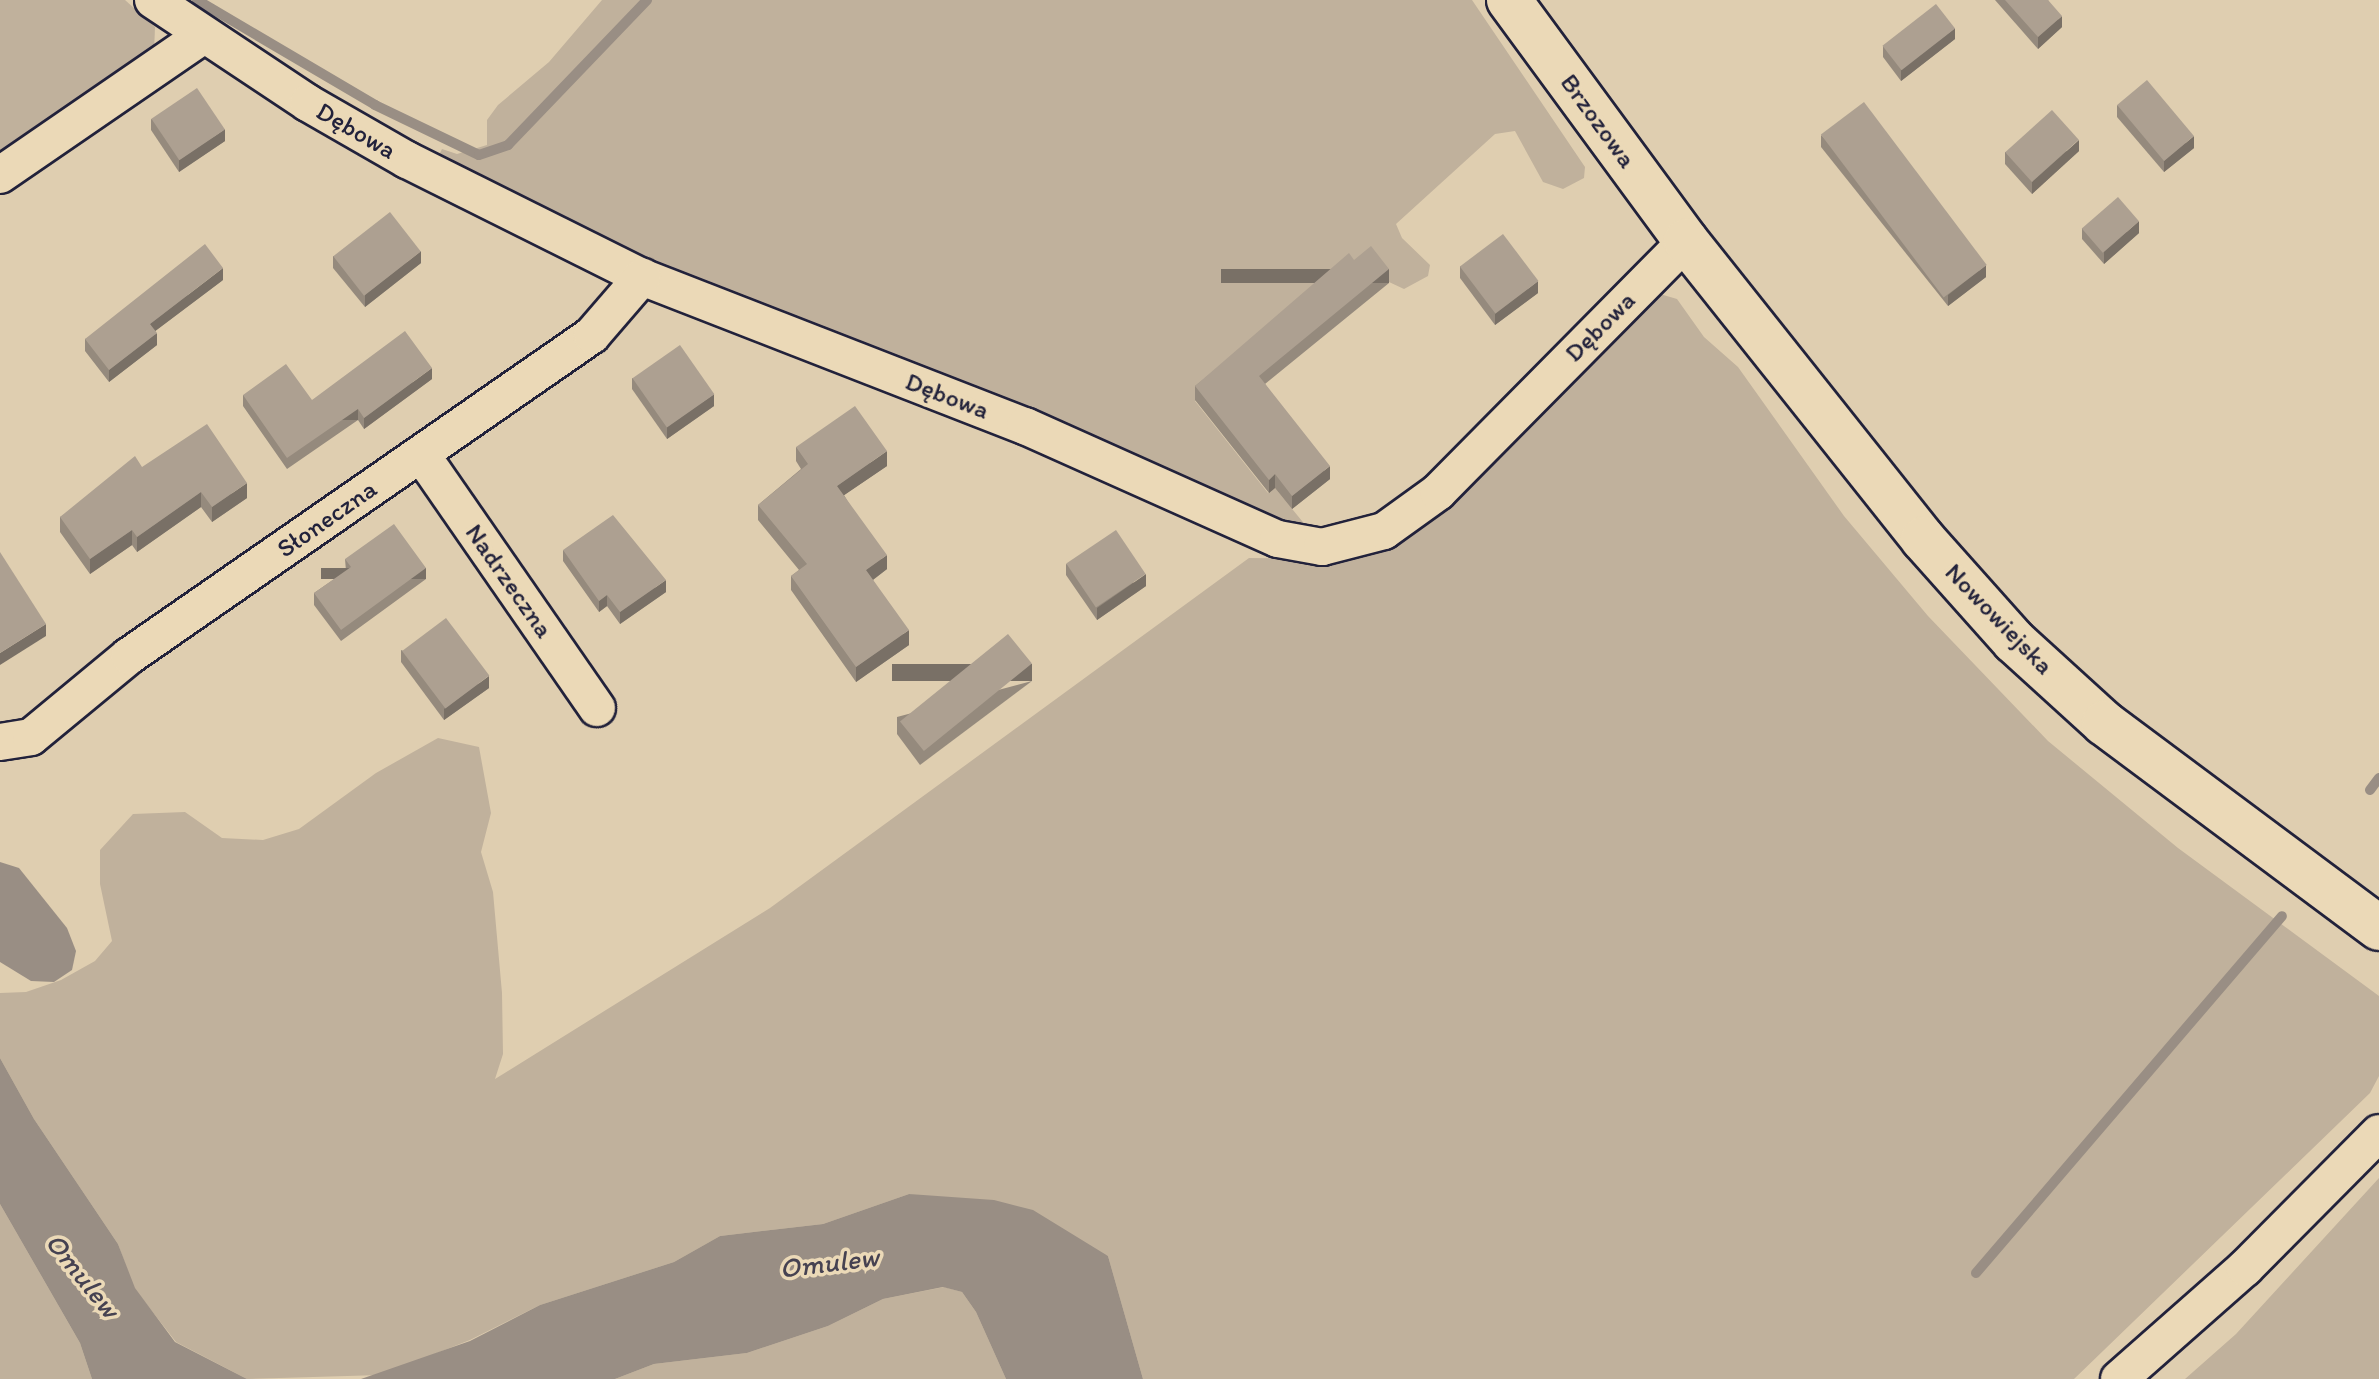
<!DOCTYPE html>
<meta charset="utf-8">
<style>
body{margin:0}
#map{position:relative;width:2379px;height:1379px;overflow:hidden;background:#dfceb0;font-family:Itim,sans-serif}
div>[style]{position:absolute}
.green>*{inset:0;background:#c0b19c}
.water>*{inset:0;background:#998e84}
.stream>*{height:10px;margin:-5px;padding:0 5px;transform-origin:5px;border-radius:5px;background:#998e84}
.roads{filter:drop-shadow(2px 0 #22223b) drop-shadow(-2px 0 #22223b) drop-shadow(0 2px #22223b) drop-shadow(0 -2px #22223b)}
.minor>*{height:36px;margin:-18px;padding:0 18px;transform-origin:18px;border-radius:18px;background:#ebd9b7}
.secondary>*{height:44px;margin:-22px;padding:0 22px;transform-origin:22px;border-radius:22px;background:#ebd9b7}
.wall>*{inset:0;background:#958a7d}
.shaded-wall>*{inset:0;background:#797066;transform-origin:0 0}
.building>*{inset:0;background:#ada091;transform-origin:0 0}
span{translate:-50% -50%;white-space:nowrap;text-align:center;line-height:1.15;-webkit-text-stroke:7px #ebd9b7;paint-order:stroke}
.street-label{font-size:26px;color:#22223b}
.water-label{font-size:28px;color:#464251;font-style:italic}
</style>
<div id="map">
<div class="green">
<i style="clip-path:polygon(0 0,125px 0,155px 27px,154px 52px,0 157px)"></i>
<i style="clip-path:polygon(602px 0,1472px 0,1585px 167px,1584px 178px,1563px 189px,1543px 182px,1515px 131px,1495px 134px,1396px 224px,1402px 238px,1430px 265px,1428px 276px,1404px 289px,1389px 282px,1195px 401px,1268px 493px,1275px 488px,1311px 532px,1292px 530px,708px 286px,536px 211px,437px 159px,442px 149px,457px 154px,487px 145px,487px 120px,498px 105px,549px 62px)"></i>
<i style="clip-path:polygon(1660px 294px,1677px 299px,1704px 337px,1738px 367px,1844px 516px,1928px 616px,2048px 741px,2178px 848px,2379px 996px,2379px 1076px,2370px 1093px,2074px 1379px,1143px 1379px,1108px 1256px,909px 1194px,823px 1224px,720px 1236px,674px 1262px,540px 1305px,470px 1340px,381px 1375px,247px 1379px,176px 1342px,134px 1288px,118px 1244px,34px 1119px,0 1058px,0 993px,26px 992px,61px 980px,95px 961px,112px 941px,100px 884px,100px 850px,133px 814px,185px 812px,222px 838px,263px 840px,299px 829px,376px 773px,438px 738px,479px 747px,491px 813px,481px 852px,493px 892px,502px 993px,503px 1054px,495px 1079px,770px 908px,1249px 558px,1357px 559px,1398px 542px,1458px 499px)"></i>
<i style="clip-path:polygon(2379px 1178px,2379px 1379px,2185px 1379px,2236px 1334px)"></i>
<i style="clip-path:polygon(0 1204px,80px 1343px,92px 1379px,0 1379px)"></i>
<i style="clip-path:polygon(944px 1287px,962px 1292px,976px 1312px,1006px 1379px,615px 1379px,654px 1364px,747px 1353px,828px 1326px,883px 1299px)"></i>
</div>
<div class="water">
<i style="clip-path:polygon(0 862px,19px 868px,67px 928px,76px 951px,72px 970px,54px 982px,31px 981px,0 962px)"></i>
<i style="clip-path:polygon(0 1058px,34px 1119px,118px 1244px,135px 1288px,175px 1342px,247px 1379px,92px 1379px,80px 1343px,0 1204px)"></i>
<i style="clip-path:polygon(909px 1194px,994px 1200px,1033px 1210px,1108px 1256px,1143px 1379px,1006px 1379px,976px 1312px,962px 1292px,943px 1287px,883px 1299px,828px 1326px,747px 1353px,654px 1364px,615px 1379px,361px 1379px,470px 1341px,540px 1305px,674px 1262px,720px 1236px,823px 1224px)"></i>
</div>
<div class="stream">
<i style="left:197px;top:0;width:207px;rotate:30.5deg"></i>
<i style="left:375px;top:105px;width:115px;rotate:25.7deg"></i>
<i style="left:479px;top:155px;width:31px;rotate:-19deg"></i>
<i style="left:508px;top:145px;width:201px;rotate:-46.2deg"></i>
<i style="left:2370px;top:790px;width:15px;rotate:-53deg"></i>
<i style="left:1976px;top:1273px;width:470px;rotate:-49.4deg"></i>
</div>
<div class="roads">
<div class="minor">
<i style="left:153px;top:0;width:186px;rotate:33.6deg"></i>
<i style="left:308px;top:103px;width:114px;rotate:29.9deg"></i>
<i style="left:407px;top:160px;width:263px;rotate:26.5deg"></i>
<i style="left:642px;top:277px;width:411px;rotate:21.3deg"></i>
<i style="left:1025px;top:426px;width:277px;rotate:24.1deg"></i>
<i style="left:1278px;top:539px;width:45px;rotate:10.3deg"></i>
<i style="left:1322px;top:547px;width:64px;rotate:-14.5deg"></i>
<i style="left:1384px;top:531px;width:67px;rotate:-35.8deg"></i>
<i style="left:1438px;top:492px;width:353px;rotate:-45.3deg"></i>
<i style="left:0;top:175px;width:247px;rotate:-34.5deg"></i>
<i style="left:421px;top:454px;width:309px;rotate:55.3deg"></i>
<i style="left:0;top:742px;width:31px;rotate:-9deg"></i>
<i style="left:31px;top:737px;width:127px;rotate:-39.6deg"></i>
<i style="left:129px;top:656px;width:563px;rotate:-34.73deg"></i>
<i style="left:592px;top:335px;width:77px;rotate:-49.2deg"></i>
<i style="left:2119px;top:1379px;width:168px;rotate:-41.4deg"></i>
<i style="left:2245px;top:1268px;width:190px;rotate:-45.2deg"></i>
</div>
<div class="secondary">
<i style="left:1509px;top:0;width:299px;rotate:53.7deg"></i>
<i style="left:1686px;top:241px;width:381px;rotate:51.5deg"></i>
<i style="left:1923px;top:539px;width:137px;rotate:48.3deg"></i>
<i style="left:2014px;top:641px;width:122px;rotate:42.3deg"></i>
<i style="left:2104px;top:723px;width:343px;rotate:36.7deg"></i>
</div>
</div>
<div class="wall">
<i style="clip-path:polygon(1995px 0,2048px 0,2062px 27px,2038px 49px)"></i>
<i style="clip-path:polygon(1955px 39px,1901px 81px,1883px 57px,1883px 46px)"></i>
<i style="clip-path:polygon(2117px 105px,2194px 148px,2164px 172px,2117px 117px)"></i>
<i style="clip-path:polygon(151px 119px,225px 141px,179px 172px,151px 130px)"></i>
<i style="clip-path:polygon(1821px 135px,1986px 277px,1948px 306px,1821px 147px)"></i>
<i style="clip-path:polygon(2079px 151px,2032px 194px,2005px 164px,2005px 152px)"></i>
<i style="clip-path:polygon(2082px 228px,2139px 233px,2104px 264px,2082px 239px)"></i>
<i style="clip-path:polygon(333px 256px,421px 263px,365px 307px,333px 268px)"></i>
<i style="clip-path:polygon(1354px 260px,1389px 283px,1265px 384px,1330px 479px,1292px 509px,1275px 488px,1269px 493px,1195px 400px,1195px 386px)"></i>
<i style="clip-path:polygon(1460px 266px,1538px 293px,1495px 325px,1460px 278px)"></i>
<i style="clip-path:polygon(223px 280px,155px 331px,157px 345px,109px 382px,85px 351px,85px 339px)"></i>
<i style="clip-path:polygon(632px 378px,714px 406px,667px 439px,632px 389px)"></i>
<i style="clip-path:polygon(432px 379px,364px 429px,358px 420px,287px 469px,243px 406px,243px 395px,312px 400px)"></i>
<i style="clip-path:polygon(796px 447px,887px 466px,844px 495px,887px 569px,873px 580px,909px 645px,856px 682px,791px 590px,791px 576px,799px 570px,758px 520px,758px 505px,801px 469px,796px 461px)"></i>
<i style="clip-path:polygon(142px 467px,247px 498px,212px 522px,201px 507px,137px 552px,132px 545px,90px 574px,60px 532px,60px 517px)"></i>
<i style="clip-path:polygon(563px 550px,666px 592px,620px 624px,607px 606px,599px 612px,563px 561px)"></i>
<i style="clip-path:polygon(345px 559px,426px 579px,341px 641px,314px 605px,314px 593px,346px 571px)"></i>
<i style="clip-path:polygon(1066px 564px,1146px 586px,1097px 620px,1066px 575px)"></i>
<i style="clip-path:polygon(401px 650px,489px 688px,444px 720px,401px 662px)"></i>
<i style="clip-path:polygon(1032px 681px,920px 765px,897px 734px,897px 717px)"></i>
</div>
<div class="shaded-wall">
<i style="clip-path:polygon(2062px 16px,2062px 27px,2038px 49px,2038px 37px)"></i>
<i style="clip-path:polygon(1955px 28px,1955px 39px,1901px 81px,1901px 69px)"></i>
<i style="clip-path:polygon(225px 129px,225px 141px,179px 172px,179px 160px)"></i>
<i style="clip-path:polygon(2194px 136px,2194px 148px,2164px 172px,2164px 161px)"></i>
<i style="clip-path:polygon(2079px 140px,2079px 151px,2032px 194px,2032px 182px)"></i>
<i style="clip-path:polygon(2139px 221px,2139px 233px,2104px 264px,2104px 252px)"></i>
<i style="clip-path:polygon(421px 251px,421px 263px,365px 307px,365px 295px)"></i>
<i style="clip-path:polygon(1986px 265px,1986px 277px,1948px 306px,1948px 295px)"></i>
<i style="clip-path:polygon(223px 268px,223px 280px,150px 335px,150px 324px)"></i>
<i style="left:1389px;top:269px;width:14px;height:168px;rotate:90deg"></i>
<i style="clip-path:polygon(1538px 281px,1538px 293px,1495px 325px,1495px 314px)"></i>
<i style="clip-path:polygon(157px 333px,157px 345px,109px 382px,109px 370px)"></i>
<i style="clip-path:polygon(432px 368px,432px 379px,364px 429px,364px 418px)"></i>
<i style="clip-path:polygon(714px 394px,714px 406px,667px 439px,667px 427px)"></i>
<i style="left:358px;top:409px;width:11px;height:86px;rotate:90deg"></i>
<i style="clip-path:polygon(887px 451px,887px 466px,837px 500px,837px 486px)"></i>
<i style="clip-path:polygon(1330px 466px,1330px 479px,1292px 509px,1292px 496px)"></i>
<i style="clip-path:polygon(1275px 474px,1275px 488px,1269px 493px,1269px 480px)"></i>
<i style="clip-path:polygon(247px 483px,247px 498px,212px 522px,212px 507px)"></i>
<i style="clip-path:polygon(201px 492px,201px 507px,137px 552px,137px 537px)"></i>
<i style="clip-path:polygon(132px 530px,132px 545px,90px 574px,90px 559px)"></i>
<i style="clip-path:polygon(887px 555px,887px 569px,866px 585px,866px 570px)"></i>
<i style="left:426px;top:568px;width:11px;height:105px;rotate:90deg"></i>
<i style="clip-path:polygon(1146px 574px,1146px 586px,1097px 620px,1097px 608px)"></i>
<i style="clip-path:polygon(666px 580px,666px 592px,620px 624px,620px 612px)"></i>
<i style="clip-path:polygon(607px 595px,607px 606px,599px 612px,599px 601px)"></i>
<i style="clip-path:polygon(46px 624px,46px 636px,0 665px,0 653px)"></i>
<i style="clip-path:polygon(909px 630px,909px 645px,856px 682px,856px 667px)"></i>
<i style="left:1032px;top:664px;width:17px;height:140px;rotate:90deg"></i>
<i style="clip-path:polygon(489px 676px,489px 688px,444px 720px,444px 709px)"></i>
</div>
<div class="building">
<i style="clip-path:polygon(2005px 0,2048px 0,2062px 16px,2038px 37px)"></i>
<i style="left:1936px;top:4px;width:31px;height:68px;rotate:52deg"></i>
<i style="left:2147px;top:80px;width:73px;height:39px;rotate:50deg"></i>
<i style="left:197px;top:88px;width:50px;height:55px;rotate:56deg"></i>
<i style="left:1864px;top:102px;width:204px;height:54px;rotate:53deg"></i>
<i style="left:2052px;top:110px;width:40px;height:63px;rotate:48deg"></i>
<i style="left:2118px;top:197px;width:32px;height:48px;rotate:49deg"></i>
<i style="left:390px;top:212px;width:50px;height:72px;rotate:52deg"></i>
<i style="left:1503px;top:234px;width:59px;height:54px;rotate:53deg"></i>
<i style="clip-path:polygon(205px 244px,223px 268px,150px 324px,157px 333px,109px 370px,85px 339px)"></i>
<i style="clip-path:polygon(1371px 246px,1389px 269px,1259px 376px,1330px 466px,1292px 496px,1275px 474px,1269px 480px,1195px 386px,1349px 253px,1354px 260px)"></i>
<i style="clip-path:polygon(405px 331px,432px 368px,364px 418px,358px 409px,287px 458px,243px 395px,286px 364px,312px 400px)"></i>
<i style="left:680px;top:345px;width:60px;height:58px;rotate:55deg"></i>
<i style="clip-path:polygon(855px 406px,887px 451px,837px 486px,887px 555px,866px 570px,909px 630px,856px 667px,791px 576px,807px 564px,758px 505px,808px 464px,796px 447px)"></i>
<i style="clip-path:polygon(207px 424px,247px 483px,212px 507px,201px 492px,137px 537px,132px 530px,90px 559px,60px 517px,135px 456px,142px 467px)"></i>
<i style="clip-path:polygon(613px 515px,666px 580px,620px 612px,607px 595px,599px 601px,563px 550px)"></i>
<i style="clip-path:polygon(394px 524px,426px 568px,341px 630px,314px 593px,351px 567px,345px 559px)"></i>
<i style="left:1116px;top:530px;width:53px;height:60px;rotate:56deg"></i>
<i style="clip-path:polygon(0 552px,46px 624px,0 653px)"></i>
<i style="left:446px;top:618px;width:72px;height:55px;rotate:53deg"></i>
<i style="left:1008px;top:634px;width:38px;height:139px;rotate:51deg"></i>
</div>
<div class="street-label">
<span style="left:1598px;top:121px;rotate:54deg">Brzozowa</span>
<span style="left:356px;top:131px;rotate:30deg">Dębowa</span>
<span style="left:1600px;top:327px;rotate:-45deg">Dębowa</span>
<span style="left:947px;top:396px;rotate:21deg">Dębowa</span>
<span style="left:327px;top:519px;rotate:-35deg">Słoneczna</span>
<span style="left:509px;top:581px;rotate:55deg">Nadrzeczna</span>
<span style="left:1999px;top:619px;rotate:46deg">Nowowiejska</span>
</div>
<div class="water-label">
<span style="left:829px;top:1262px;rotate:-7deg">Omulew</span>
<span style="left:83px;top:1275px;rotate:51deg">Omulew</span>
</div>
</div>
